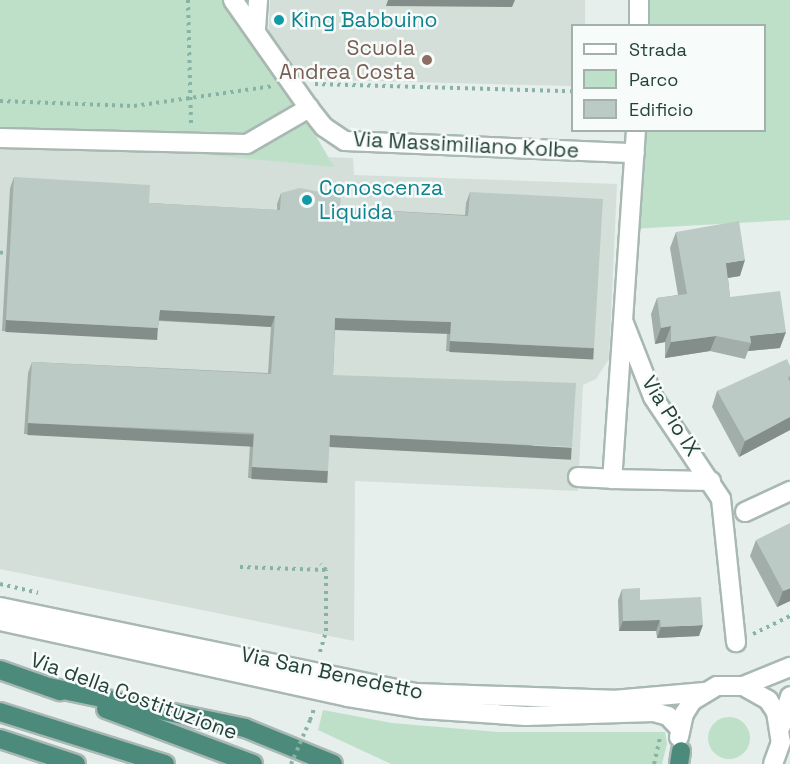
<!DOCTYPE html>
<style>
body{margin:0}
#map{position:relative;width:790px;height:764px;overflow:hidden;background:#e6efeb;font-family:"Space Grotesk",sans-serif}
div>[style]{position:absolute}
.built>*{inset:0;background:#d4dfda}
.green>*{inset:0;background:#bfe0c8}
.round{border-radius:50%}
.path>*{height:4px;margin-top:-2px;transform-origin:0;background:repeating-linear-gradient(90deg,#86b3a5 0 3px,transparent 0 7.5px)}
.roads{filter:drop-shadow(2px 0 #a8b8b2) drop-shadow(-2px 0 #a8b8b2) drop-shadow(0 2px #a8b8b2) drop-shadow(0 -2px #a8b8b2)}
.minor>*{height:18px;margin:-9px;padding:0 9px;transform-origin:9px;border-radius:9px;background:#fff}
.tertiary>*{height:18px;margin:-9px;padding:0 9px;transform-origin:9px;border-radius:9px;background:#fff}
.trunk>*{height:18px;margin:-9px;padding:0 9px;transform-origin:9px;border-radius:9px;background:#4c8a7c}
.path-bridge>*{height:4px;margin-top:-2px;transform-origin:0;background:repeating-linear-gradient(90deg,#86b3a5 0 3px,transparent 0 7.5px)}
.wall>*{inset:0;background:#a1aea9}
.shaded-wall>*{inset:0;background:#838d89;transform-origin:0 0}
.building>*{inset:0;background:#bbcac4}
.dots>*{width:16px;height:16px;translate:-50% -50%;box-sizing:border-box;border:3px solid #f7fbf9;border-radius:50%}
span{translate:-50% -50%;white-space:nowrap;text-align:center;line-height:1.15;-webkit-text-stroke:5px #f7fbf9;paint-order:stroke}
.culture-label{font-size:21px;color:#0d838f}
.left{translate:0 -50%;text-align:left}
.education-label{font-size:21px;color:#785e54}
.right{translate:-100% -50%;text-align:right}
.street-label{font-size:21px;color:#24423a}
.legend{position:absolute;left:571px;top:24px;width:195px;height:108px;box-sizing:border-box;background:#f7fbf9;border:2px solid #a3b1ad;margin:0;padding:8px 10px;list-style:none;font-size:18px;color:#24423a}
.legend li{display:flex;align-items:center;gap:12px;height:30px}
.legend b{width:30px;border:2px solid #a3b1ad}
</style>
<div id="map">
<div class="built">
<i style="clip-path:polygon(270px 0,585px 0,585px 25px,572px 26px,572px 86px,294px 79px,268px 41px)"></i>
<i style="clip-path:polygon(0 145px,353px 158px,354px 175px,617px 184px,609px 359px,596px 379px,583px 385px,578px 491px,355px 481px,354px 641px,0 569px)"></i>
</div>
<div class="green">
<i style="clip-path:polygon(0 0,237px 0,334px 167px,116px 146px,0 143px)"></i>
<i style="clip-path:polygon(644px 0,790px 0,790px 220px,630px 229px,636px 131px,764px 130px,764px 26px,642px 25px)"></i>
<i style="clip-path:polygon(323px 710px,392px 723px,498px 732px,665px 732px,667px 744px,662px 764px,391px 764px,318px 730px)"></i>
<i class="round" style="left:708px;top:717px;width:42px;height:42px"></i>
</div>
<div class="path">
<i style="left:188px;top:0;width:124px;rotate:88.6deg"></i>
<i style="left:315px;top:84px;width:257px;rotate:1.6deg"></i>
<i style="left:0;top:101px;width:134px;rotate:2.1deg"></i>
<i style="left:134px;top:106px;width:139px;rotate:-8.2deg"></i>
<i style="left:0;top:253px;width:6px;rotate:-18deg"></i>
<i style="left:240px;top:567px;width:86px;rotate:2deg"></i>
<i style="left:0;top:584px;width:39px;rotate:13deg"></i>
<i style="left:753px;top:634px;width:41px;rotate:-25.9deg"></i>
<i style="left:320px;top:652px;width:22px;rotate:-74deg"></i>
<i style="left:326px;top:631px;width:61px;rotate:-90deg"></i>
<i style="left:326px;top:570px;width:8px;rotate:-130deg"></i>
<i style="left:310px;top:720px;width:12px;rotate:-70deg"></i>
<i style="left:654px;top:764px;width:26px;rotate:-77deg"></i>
</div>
<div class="roads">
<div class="minor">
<i style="left:233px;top:0;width:132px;rotate:54.9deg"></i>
<i style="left:309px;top:108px;width:24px;rotate:52deg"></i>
<i style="left:324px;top:127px;width:25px;rotate:34deg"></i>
<i style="left:345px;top:141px;width:290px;rotate:2.4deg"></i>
<i style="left:639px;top:26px;width:26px;rotate:-90deg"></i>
<i style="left:256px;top:29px;width:29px;rotate:-86deg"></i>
<i style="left:636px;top:130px;width:350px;rotate:93.9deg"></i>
<i style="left:612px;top:479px;width:99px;rotate:1.2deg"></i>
<i style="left:0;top:138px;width:247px;rotate:1.4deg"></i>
<i style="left:247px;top:144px;width:72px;rotate:-30.1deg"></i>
<i style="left:624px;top:323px;width:79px;rotate:68.6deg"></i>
<i style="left:653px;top:397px;width:123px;rotate:56.3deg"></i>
<i style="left:721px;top:499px;width:144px;rotate:84deg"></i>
<i style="left:578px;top:477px;width:34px;rotate:3deg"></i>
<i style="left:745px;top:512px;width:50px;rotate:-25deg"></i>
</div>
<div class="tertiary">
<i style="left:0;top:607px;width:426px;rotate:11.7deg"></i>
<i style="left:417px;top:693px;width:196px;rotate:2deg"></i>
<i style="left:613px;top:700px;width:92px;rotate:-5deg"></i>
<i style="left:0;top:621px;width:356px;rotate:12.3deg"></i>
<i style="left:348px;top:697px;width:75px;rotate:9.2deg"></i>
<i style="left:422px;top:709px;width:104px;rotate:3.9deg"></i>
<i style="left:526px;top:716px;width:128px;rotate:-1.8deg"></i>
<i style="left:654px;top:712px;width:15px;rotate:16deg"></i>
<i style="left:668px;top:716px;width:18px;rotate:47deg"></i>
<i style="left:743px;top:686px;width:51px;rotate:-22deg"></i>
<i style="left:781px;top:726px;width:31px;rotate:-73deg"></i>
<i style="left:679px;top:737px;width:24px;rotate:-78deg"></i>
<i style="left:684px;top:714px;width:15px;rotate:-58deg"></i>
<i style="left:692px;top:701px;width:29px;rotate:-31deg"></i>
<i style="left:717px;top:686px;width:26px"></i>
<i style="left:743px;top:686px;width:29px;rotate:29deg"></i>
<i style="left:768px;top:700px;width:14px;rotate:56deg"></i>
<i style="left:776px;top:712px;width:30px;rotate:81deg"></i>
<i style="left:781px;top:742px;width:23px;rotate:110deg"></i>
</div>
<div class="trunk">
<i style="left:0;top:670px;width:64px;rotate:19.3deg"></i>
<i style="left:49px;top:687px;width:200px;rotate:11.8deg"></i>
<i style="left:245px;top:728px;width:95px;rotate:22.2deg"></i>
<i style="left:106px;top:709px;width:157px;rotate:20.5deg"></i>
<i style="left:0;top:712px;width:173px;rotate:17.5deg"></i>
<i style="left:0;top:739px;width:80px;rotate:18.2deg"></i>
<i style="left:679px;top:764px;width:13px;rotate:-81deg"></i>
</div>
</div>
<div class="path-bridge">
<i style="left:291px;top:764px;width:48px;rotate:-66.6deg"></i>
</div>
<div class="wall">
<i style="clip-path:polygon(14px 177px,149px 203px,277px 210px,277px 204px,281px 193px,340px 208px,465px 215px,466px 203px,470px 192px,594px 348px,590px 359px,446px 351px,447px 333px,335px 329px,333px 375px,568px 458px,329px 446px,324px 482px,248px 478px,250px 444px,24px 434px,28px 373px,32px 362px,268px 373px,271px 327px,159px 321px,158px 328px,154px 339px,2px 331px,10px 188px)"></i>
<i style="clip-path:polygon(676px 232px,740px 276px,728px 278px,730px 297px,780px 348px,748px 351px,745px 359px,710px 351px,665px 358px,665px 342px,655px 344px,651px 314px,657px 298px,678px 295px,670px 248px)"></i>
<i style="clip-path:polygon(790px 366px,790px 430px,739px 457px,712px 407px,717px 391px)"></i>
<i style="clip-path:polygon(756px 540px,790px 601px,777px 607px,750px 556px)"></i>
<i style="clip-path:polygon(622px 589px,640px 600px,699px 636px,657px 638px,656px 631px,619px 631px,618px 600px)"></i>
</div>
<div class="shaded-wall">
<i style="clip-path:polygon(388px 0,515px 0,512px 7px,386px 6px)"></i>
<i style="clip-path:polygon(745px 260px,740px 276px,720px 279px,726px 263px)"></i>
<i style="clip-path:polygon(160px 310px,275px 316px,271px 327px,156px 320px)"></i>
<i style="left:335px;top:318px;width:116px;height:12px;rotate:2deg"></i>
<i style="left:6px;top:320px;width:152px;height:12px;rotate:3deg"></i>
<i style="clip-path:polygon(671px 326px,665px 342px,655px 344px,661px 328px)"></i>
<i style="clip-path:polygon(786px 332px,780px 348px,748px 351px,751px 343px,750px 336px)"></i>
<i style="clip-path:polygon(716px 336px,710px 351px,665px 358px,671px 342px)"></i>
<i style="left:450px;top:341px;width:144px;height:11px;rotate:3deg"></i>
<i style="clip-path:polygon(790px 417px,790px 430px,739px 457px,745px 441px)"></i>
<i style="left:28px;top:423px;width:226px;height:12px;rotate:3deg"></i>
<i style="left:330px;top:435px;width:242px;height:12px;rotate:3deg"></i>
<i style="left:252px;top:467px;width:76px;height:12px;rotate:3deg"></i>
<i style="clip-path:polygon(790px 588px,790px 601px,777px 607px,783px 591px)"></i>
<i style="clip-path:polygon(660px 620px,656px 631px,619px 631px,623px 621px)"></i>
<i style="clip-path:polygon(703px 625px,699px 636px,657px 638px,661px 627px)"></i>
</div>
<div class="building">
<i style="clip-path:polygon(14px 177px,150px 185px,149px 203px,280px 210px,281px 193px,300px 188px,341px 196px,340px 208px,468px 216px,470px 192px,603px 199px,594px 348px,450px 341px,451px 322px,335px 318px,333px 375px,576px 383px,572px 447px,330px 435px,328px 471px,252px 467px,254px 433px,28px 423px,32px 362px,271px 374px,275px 316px,160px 310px,158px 328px,6px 320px)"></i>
<i style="clip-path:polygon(739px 221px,745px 260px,726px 263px,730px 297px,780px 291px,786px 332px,750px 336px,751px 343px,716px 336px,671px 342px,671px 326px,661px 328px,657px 298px,687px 294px,676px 232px)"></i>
<i style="clip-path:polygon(787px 359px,790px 366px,790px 376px,788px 378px,790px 382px,790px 417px,745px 441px,717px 391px)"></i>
<i style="clip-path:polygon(790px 523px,790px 588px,783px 591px,756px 540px)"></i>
<i style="clip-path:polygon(640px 588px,640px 600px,701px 597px,703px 625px,661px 627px,660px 620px,623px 621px,622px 589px)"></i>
</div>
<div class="dots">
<i style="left:279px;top:20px;background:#0f9aa8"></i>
<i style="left:427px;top:60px;background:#8d6e63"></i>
<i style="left:307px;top:200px;background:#0f9aa8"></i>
</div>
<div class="culture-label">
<span class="left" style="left:291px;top:20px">King Babbuino</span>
<span class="left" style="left:319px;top:200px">Conoscenza<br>Liquida</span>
</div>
<div class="education-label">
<span class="right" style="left:415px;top:60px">Scuola<br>Andrea Costa</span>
</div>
<div class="street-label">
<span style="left:466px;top:145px;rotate:3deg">Via Massimiliano Kolbe</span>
<span style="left:671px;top:416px;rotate:58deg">Via Pio IX</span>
<span style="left:332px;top:673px;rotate:12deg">Via San Benedetto</span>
<span style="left:134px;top:696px;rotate:20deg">Via della Costituzione</span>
</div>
<ul class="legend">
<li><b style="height:8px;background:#fff"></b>Strada</li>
<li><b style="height:16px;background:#bfe0c8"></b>Parco</li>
<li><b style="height:16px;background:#bbcac4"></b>Edificio</li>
</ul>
</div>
